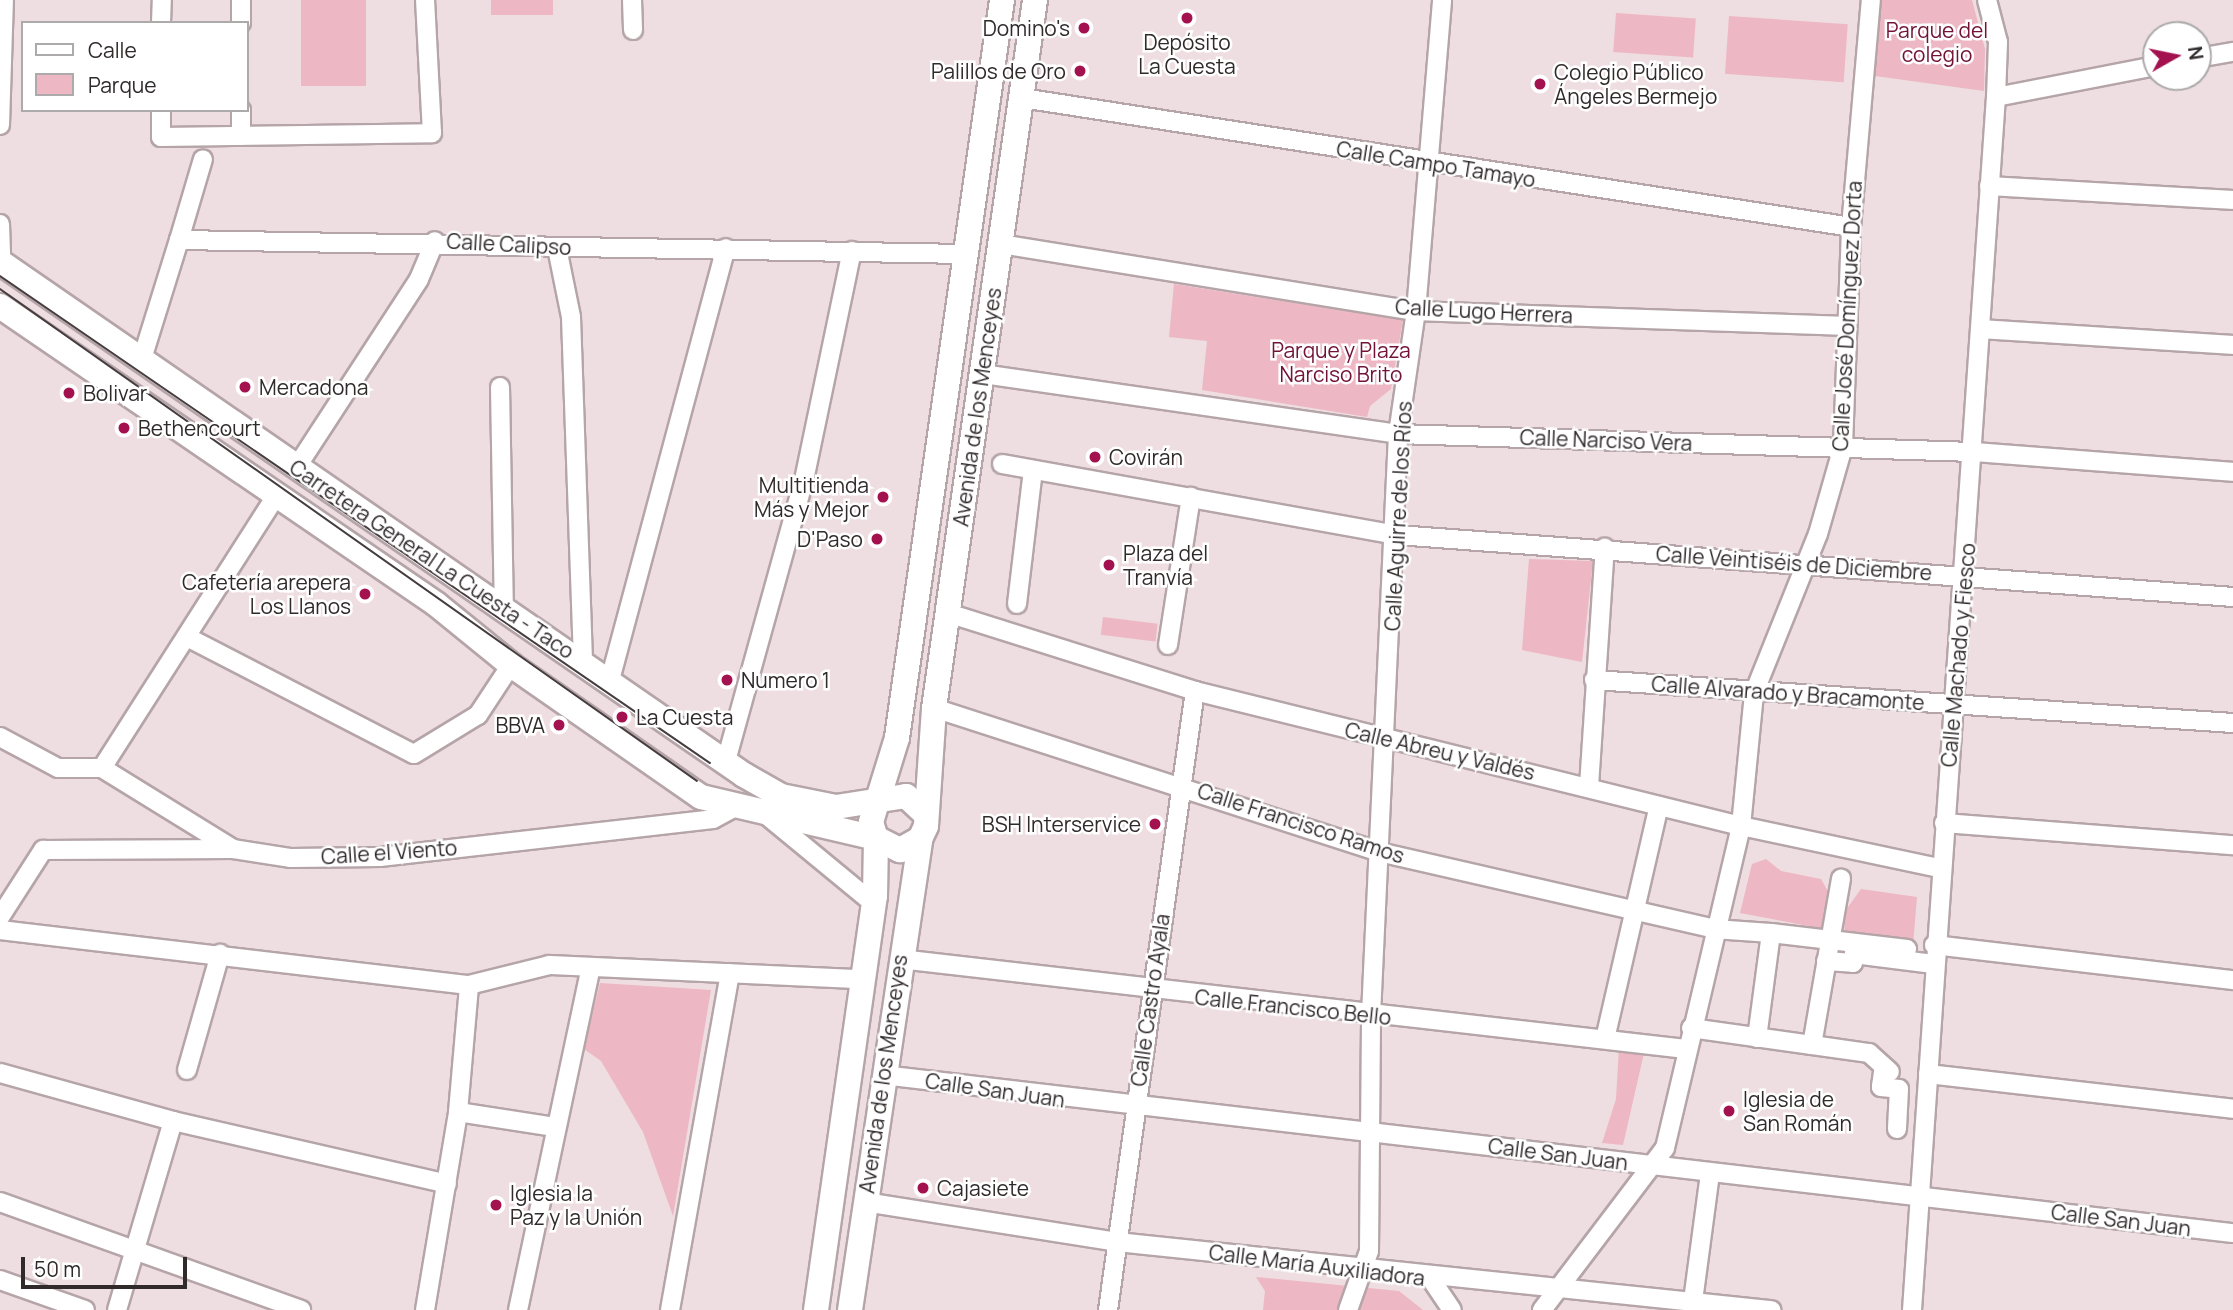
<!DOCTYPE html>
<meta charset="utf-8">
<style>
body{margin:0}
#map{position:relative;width:2233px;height:1310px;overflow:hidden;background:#eedde1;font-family:Manrope,sans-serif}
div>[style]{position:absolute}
.green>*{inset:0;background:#edb7c3;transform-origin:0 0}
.roads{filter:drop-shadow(2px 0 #b5a5a8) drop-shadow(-2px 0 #b5a5a8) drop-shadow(0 2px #b5a5a8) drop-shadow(0 -2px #b5a5a8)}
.street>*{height:18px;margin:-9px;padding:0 9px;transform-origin:9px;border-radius:9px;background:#fff}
.secondary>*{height:24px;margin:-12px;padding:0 12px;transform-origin:12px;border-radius:12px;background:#fff}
.tram>*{height:2px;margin:-1px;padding:0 1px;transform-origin:1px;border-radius:1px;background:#453d3f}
.dots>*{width:19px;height:19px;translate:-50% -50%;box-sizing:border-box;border:4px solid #fff;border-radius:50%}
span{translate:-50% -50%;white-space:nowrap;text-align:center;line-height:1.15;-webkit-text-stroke:5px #fff;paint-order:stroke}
.poi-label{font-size:21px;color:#302a2b}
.right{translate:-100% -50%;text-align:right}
.left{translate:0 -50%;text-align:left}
.park-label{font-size:21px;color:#711236}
.street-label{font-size:21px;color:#302a2b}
.legend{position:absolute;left:21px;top:21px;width:228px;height:91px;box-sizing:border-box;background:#fff;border:2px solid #acaaaa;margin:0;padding:9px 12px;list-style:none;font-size:21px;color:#302a2b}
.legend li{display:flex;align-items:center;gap:14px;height:35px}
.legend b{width:35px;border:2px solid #acaaaa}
.north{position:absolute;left:2142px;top:21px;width:70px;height:70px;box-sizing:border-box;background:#fff;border:2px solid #acaaaa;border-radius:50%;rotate:81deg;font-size:19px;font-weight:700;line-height:28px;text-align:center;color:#302a2b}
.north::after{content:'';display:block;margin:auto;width:24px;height:32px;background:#a4114f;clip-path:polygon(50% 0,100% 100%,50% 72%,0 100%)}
.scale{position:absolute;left:21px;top:1257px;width:166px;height:32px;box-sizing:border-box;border:4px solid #302a2b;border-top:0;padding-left:9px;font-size:21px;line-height:24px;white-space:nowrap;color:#302a2b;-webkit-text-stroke:5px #fff;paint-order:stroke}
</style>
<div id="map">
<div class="green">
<i style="left:301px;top:0;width:65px;height:86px"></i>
<i style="left:491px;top:0;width:62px;height:15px"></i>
<i style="clip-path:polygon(1881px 0,1972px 0,1985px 49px,1984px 91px,1868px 75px)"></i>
<i style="left:1616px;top:13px;width:80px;height:39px;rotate:4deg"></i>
<i style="left:1729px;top:16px;width:119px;height:58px;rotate:4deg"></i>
<i style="clip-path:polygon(1174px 284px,1403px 320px,1391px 389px,1370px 406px,1367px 417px,1202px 390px,1207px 341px,1169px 337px)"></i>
<i style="clip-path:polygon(1529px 559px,1593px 561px,1582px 662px,1522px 650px)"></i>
<i style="left:1103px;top:617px;width:55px;height:18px;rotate:7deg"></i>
<i style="clip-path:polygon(1766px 859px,1781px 871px,1821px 879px,1833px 900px,1825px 929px,1740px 913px,1752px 864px)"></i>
<i style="clip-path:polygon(1861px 889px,1917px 897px,1913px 945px,1845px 933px,1843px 914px)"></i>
<i style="clip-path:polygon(600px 983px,711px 990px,673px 1216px,643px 1132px,601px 1061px,584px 1049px)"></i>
<i style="clip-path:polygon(1619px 1048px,1644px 1053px,1623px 1145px,1602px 1143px,1616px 1099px)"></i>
<i style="clip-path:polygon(1256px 1277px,1399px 1291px,1423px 1310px,1263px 1310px,1265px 1291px)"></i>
</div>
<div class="roads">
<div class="street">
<i style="left:632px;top:0;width:30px;rotate:88deg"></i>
<i style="left:161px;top:23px;width:23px;rotate:-88deg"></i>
<i style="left:241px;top:23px;width:23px;rotate:-90deg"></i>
<i style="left:2198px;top:58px;width:36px;rotate:-10deg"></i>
<i style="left:1996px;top:97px;width:163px;rotate:-11deg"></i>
<i style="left:1022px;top:98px;width:839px;rotate:8.84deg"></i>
<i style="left:161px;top:110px;width:27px;rotate:90deg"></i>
<i style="left:161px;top:137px;width:271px;rotate:-0.8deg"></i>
<i style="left:432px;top:133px;width:133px;rotate:-93deg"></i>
<i style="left:0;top:125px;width:125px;rotate:-88.2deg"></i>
<i style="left:241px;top:136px;width:26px;rotate:-90deg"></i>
<i style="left:1989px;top:186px;width:244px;rotate:3.3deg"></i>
<i style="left:0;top:224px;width:38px;rotate:88deg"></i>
<i style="left:179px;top:240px;width:84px;rotate:-73.5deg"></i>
<i style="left:1001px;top:244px;width:420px;rotate:9.2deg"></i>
<i style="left:1416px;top:311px;width:431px;rotate:2deg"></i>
<i style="left:557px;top:248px;width:70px;rotate:78.5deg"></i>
<i style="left:571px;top:317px;width:344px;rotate:88deg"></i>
<i style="left:1981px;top:329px;width:253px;rotate:3.6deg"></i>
<i style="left:141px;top:362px;width:128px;rotate:-72.7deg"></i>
<i style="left:179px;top:240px;width:786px;rotate:1.02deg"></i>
<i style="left:982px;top:374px;width:420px;rotate:8.2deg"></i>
<i style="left:1398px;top:434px;width:576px;rotate:1.79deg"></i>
<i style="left:1974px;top:452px;width:260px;rotate:4.4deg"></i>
<i style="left:500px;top:387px;width:224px;rotate:89deg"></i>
<i style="left:1002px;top:464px;width:401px;rotate:10.2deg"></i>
<i style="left:1397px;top:535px;width:838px;rotate:4.24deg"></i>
<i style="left:296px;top:468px;width:225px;rotate:-56.9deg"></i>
<i style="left:419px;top:279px;width:41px;rotate:-67.2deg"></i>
<i style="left:1017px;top:604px;width:135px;rotate:-83.2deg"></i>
<i style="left:948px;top:613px;width:259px;rotate:17.5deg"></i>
<i style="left:1195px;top:691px;width:562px;rotate:13.89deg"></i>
<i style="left:1741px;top:826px;width:201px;rotate:12deg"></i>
<i style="left:187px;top:637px;width:255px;rotate:27.3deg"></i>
<i style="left:414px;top:754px;width:75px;rotate:-31.4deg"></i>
<i style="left:478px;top:715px;width:60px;rotate:-56.6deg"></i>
<i style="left:1168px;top:645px;width:150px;rotate:-81.2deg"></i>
<i style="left:610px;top:680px;width:447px;rotate:-75deg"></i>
<i style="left:1594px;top:680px;width:640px;rotate:3.85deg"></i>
<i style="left:934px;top:708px;width:468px;rotate:17.9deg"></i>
<i style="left:1379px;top:852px;width:344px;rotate:12.9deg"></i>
<i style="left:1714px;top:929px;width:57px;rotate:4deg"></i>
<i style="left:0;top:737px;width:66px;rotate:28.1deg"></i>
<i style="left:58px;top:768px;width:44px"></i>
<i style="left:102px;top:768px;width:154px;rotate:31.7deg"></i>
<i style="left:726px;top:761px;width:292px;rotate:-74.5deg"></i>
<i style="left:804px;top:480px;width:234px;rotate:-78.2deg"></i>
<i style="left:102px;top:768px;width:323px;rotate:-57.4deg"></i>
<i style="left:1589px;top:786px;width:239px;rotate:-86.2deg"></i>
<i style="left:765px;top:814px;width:141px;rotate:39.5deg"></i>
<i style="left:1944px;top:823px;width:290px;rotate:4.4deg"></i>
<i style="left:0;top:917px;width:80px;rotate:-57.3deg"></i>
<i style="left:43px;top:850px;width:190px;rotate:-0.3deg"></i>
<i style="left:233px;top:849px;width:59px;rotate:8.8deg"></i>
<i style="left:291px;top:858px;width:89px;rotate:-0.6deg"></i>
<i style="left:380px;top:857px;width:335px;rotate:-6.5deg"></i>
<i style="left:713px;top:819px;width:21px;rotate:-28deg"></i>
<i style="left:0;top:930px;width:472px;rotate:6.7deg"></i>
<i style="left:469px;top:985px;width:82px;rotate:-14deg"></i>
<i style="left:549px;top:965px;width:314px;rotate:2.6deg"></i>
<i style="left:1934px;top:945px;width:301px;rotate:6.7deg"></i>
<i style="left:900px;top:959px;width:791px;rotate:6.53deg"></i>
<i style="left:1826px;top:961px;width:27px;rotate:4deg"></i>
<i style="left:1853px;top:963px;width:9px;rotate:-84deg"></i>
<i style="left:1854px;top:954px;width:80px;rotate:7.2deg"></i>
<i style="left:1691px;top:1028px;width:122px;rotate:8deg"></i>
<i style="left:1812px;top:1045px;width:169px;rotate:-80.1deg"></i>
<i style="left:1757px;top:1038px;width:106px;rotate:-82.4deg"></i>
<i style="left:1771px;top:933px;width:137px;rotate:6.7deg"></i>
<i style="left:1605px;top:1039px;width:239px;rotate:-77deg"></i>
<i style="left:1812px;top:1045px;width:58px;rotate:8deg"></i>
<i style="left:1869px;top:1053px;width:28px;rotate:42deg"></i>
<i style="left:187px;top:1070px;width:121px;rotate:-74.1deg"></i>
<i style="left:1883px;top:1072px;width:15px;rotate:98deg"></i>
<i style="left:1881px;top:1087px;width:18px;rotate:6deg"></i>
<i style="left:1899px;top:1089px;width:40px;rotate:92.9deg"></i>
<i style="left:0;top:1073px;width:180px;rotate:15.5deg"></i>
<i style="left:173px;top:1121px;width:281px;rotate:12.9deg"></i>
<i style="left:1928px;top:1074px;width:307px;rotate:6.5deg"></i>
<i style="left:883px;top:1075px;width:1359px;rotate:6.68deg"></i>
<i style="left:458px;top:1112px;width:98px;rotate:8.8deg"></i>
<i style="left:0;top:1202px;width:320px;rotate:19.7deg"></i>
<i style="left:865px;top:1202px;width:255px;rotate:9deg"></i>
<i style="left:1117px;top:1242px;width:658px;rotate:5.94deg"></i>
<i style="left:1431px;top:1279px;width:37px;rotate:56deg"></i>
<i style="left:0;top:1280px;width:90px;rotate:19.4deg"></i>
<i style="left:1693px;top:1301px;width:128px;rotate:-82.4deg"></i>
<i style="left:117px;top:1310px;width:197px;rotate:-73.5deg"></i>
<i style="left:425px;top:1310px;width:201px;rotate:-80.5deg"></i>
<i style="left:458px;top:1112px;width:127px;rotate:-85deg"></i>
<i style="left:518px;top:1310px;width:348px;rotate:-78deg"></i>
<i style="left:670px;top:1310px;width:342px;rotate:-79.9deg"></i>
<i style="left:1108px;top:1310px;width:625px;rotate:-82deg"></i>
<i style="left:1348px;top:1310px;width:63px;rotate:-70.4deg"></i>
<i style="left:1369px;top:1251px;width:236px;rotate:-89.5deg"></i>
<i style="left:1371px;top:1015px;width:582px;rotate:-87.34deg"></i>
<i style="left:1398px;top:434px;width:124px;rotate:-81.7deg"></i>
<i style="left:1416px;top:311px;width:312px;rotate:-85.2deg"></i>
<i style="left:1542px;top:1310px;width:203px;rotate:-52.8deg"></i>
<i style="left:1665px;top:1148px;width:331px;rotate:-76.7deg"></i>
<i style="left:1741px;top:826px;width:134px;rotate:-84.4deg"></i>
<i style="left:1754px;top:693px;width:171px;rotate:-68.1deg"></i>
<i style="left:1818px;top:534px;width:91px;rotate:-74deg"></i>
<i style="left:1843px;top:447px;width:220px;rotate:-87.9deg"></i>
<i style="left:1851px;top:227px;width:228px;rotate:-85deg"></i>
<i style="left:1912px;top:1310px;width:1216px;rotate:-86.04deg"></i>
<i style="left:1996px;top:97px;width:55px;rotate:-87.9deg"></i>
<i style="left:1998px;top:42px;width:43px;rotate:-104.7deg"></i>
</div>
<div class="secondary">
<i style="left:1002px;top:0;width:745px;rotate:98.1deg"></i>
<i style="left:897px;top:738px;width:88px;rotate:107.2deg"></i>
<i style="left:871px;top:822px;width:17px;rotate:73deg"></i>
<i style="left:876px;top:838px;width:27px;rotate:27deg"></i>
<i style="left:900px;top:850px;width:23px;rotate:-29deg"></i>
<i style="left:920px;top:839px;width:14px;rotate:-65deg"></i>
<i style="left:926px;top:826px;width:118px;rotate:-86.1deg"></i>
<i style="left:934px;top:708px;width:715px;rotate:-81.88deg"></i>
<i style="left:0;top:262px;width:904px;rotate:34.59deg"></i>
<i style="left:744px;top:775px;width:43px;rotate:29.6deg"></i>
<i style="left:781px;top:796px;width:56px;rotate:11.3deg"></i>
<i style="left:836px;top:807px;width:71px;rotate:-8.9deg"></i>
<i style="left:906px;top:796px;width:26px;rotate:43deg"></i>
<i style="left:0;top:306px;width:528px;rotate:34.35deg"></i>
<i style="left:436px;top:604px;width:97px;rotate:39.1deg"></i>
<i style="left:511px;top:665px;width:231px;rotate:34.8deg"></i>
<i style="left:701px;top:797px;width:180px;rotate:13.2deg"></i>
<i style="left:816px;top:1310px;width:418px;rotate:-81.9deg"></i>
<i style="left:875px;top:896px;width:58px;rotate:-89deg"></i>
<i style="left:850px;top:1310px;width:476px;rotate:-81.5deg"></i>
</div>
</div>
<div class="tram">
<i style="left:0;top:276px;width:861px;rotate:34.45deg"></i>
<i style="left:0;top:289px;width:853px;rotate:35.22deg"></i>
</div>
<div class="dots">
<i style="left:1187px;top:18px;background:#a4114f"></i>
<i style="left:1084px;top:28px;background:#a4114f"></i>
<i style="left:1080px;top:71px;background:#a4114f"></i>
<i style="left:1540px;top:84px;background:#a4114f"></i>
<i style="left:245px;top:387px;background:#a4114f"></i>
<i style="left:69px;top:393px;background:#a4114f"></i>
<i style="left:124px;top:428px;background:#a4114f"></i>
<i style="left:1095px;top:457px;background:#a4114f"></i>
<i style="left:883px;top:497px;background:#a4114f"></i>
<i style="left:877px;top:539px;background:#a4114f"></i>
<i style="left:1109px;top:565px;background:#a4114f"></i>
<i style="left:365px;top:594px;background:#a4114f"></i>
<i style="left:727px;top:680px;background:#a4114f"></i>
<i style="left:622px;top:717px;background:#a4114f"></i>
<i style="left:559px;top:725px;background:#a4114f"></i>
<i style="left:1155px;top:824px;background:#a4114f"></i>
<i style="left:1729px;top:1111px;background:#a4114f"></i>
<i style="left:923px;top:1188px;background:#a4114f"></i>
<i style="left:496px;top:1205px;background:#a4114f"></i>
</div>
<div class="poi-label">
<span class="right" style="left:1070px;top:28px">Domino's</span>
<span style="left:1187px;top:54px">Depósito<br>La Cuesta</span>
<span class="right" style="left:1066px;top:71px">Palillos de Oro</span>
<span class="left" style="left:1554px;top:84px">Colegio Público<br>Ángeles Bermejo</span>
<span class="left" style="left:259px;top:387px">Mercadona</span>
<span class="left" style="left:83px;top:393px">Bolivar</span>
<span class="left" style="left:138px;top:428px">Bethencourt</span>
<span class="left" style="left:1109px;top:457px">Covirán</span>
<span class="right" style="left:869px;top:497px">Multitienda<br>Más y Mejor</span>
<span class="right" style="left:863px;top:539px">D'Paso</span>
<span class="left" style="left:1123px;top:565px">Plaza del<br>Tranvía</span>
<span class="right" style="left:351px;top:594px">Cafetería arepera<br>Los Llanos</span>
<span class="left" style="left:741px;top:680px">Numero 1</span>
<span class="left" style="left:636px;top:717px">La Cuesta</span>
<span class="right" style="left:545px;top:725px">BBVA</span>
<span class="right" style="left:1141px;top:824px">BSH Interservice</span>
<span class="left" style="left:1743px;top:1111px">Iglesia de<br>San Román</span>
<span class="left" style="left:937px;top:1188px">Cajasiete</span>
<span class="left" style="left:510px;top:1205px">Iglesia la<br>Paz y la Unión</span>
</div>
<div class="park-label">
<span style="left:1937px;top:42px">Parque del<br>colegio</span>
<span style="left:1341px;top:362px">Parque y Plaza<br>Narciso Brito</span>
</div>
<div class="street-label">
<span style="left:1436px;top:164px;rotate:9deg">Calle Campo Tamayo</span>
<span style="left:509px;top:244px;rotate:3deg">Calle Calipso</span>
<span style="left:1484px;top:311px;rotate:3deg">Calle Lugo Herrera</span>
<span style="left:1847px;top:316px;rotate:-87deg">Calle José Domínguez Dorta</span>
<span style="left:977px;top:407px;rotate:-82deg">Avenida de los Menceyes</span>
<span style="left:1606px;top:440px;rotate:2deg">Calle Narciso Vera</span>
<span style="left:1398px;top:516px;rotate:-87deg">Calle Aguirre de los Ríos</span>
<span style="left:432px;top:559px;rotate:34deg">Carretera General La Cuesta - Taco</span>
<span style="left:1794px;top:563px;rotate:4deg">Calle Veintiséis de Diciembre</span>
<span style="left:1958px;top:655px;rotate:-85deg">Calle Machado y Fiesco</span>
<span style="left:1788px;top:693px;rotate:4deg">Calle Alvarado y Bracamonte</span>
<span style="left:1440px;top:751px;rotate:13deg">Calle Abreu y Valdés</span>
<span style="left:1301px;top:823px;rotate:18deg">Calle Francisco Ramos</span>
<span style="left:389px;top:852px;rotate:-4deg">Calle el Viento</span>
<span style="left:1150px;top:1000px;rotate:-82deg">Calle Castro Ayala</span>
<span style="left:1293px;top:1007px;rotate:6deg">Calle Francisco Bello</span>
<span style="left:883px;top:1074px;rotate:-82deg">Avenida de los Menceyes</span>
<span style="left:995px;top:1090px;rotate:8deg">Calle San Juan</span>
<span style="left:1558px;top:1154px;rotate:7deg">Calle San Juan</span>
<span style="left:2121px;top:1220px;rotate:7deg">Calle San Juan</span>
<span style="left:1317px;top:1265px;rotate:7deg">Calle María Auxiliadora</span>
</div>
<ul class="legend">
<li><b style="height:9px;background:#fff"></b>Calle</li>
<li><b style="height:19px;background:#edb7c3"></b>Parque</li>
</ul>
<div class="north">N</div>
<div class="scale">50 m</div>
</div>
